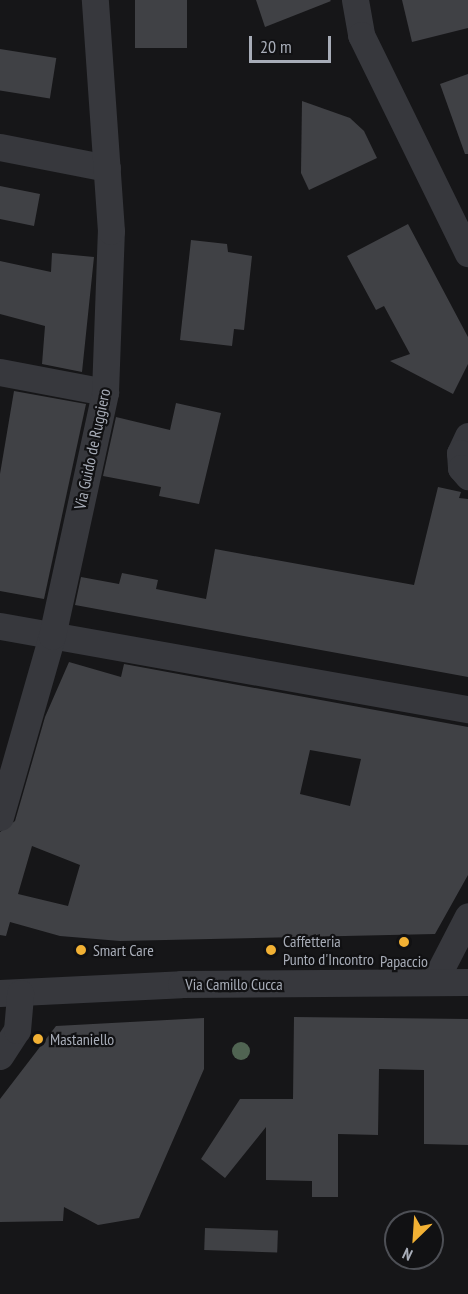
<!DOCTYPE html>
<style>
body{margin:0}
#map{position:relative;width:468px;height:1294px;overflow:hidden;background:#161618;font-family:"PT Sans Narrow",sans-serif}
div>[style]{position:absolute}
.building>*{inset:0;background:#404145;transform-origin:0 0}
.minor>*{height:27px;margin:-13.5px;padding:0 13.5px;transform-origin:13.5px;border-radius:13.5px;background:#37383d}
.trees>*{width:18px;height:18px;margin:-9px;border-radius:50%;background:#506452}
.dots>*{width:16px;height:16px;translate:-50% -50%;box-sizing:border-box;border:3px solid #111113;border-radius:50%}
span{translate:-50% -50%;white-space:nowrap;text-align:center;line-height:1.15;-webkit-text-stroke:4.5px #111113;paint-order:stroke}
.street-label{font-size:16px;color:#a8adb8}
.poi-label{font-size:16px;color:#a8adb8}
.left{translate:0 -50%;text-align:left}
.north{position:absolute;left:384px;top:1210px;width:60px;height:60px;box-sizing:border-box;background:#111113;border:2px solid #4d4f55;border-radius:50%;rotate:205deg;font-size:16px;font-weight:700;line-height:24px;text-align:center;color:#a8adb8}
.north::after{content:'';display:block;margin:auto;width:21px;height:27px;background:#f2b134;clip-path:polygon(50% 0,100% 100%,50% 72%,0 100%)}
.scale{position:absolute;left:249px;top:36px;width:82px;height:27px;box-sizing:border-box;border:3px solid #a8adb8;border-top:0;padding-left:8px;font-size:18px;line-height:21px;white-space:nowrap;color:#a8adb8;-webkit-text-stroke:4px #111113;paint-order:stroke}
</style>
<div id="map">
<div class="building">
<i style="left:135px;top:0;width:52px;height:48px"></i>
<i style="clip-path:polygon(256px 0,330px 0,331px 1px,265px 27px)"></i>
<i style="clip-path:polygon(402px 0,468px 0,468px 28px,412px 42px)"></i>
<i style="left:0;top:49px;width:57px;height:41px;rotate:9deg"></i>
<i style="clip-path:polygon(468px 74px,468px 154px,465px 154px,440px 84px)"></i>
<i style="clip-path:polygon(302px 101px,350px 118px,364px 131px,377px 158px,309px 190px,301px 173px)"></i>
<i style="clip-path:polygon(0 186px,40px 194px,34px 226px,0 219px)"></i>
<i style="clip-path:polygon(408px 224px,468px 337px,468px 364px,453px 394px,390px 361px,410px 354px,384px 306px,376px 310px,347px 256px)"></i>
<i style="clip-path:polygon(191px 240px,227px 244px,228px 252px,252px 256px,244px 330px,234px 329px,232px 346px,180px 340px)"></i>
<i style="clip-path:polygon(52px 253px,94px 257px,82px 372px,42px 364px,45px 326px,0 314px,0 261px,51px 272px)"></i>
<i style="clip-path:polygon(14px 391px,86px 404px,44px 599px,0 591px,0 474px)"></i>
<i style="clip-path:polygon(176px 403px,221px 413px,199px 504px,159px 496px,161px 487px,103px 476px,116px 417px,170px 430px)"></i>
<i style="clip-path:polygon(438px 487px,461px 492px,459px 498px,468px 499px,468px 677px,75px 605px,81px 577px,119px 584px,122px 573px,158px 580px,156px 589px,206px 599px,215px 549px,414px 585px)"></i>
<i style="clip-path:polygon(evenodd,69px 662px,121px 677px,124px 664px,468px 727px,468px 875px,435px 934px,120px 941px,60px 936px,10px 922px,6px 936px,0 935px,0 832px,15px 821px,45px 717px,69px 662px,310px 750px,361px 759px,350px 806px,300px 794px,310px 750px,69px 662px,32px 846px,80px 865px,68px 906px,18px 894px,32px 846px)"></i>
<i style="clip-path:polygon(294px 1017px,468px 1019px,468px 1145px,424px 1144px,424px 1070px,379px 1069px,378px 1135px,338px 1134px,338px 1197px,312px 1197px,312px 1181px,266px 1180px,266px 1127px,225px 1178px,201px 1159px,240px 1099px,293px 1099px)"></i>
<i style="clip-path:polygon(204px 1018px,204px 1069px,139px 1218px,98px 1225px,64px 1207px,63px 1221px,0 1222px,0 1099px,56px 1026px)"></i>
<i style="left:205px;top:1228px;width:73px;height:22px;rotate:2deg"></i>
</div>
<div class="minor">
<i style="left:355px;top:0;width:36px;rotate:80deg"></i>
<i style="left:361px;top:35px;width:243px;rotate:63.9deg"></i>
<i style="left:0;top:147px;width:109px;rotate:11.1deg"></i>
<i style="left:0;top:372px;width:107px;rotate:10.8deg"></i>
<i style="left:468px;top:436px;width:19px;rotate:115deg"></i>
<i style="left:460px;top:453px;width:15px;rotate:86deg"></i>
<i style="left:461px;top:468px;width:11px;rotate:49deg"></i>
<i style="left:0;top:626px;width:475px;rotate:10.1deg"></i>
<i style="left:0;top:817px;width:188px;rotate:-74deg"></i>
<i style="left:52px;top:636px;width:250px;rotate:-77.7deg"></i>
<i style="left:105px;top:392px;width:161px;rotate:-87.9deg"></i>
<i style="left:111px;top:231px;width:232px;rotate:-94deg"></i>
<i style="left:434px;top:982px;width:74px;rotate:-62.7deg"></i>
<i style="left:0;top:993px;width:181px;rotate:-2.8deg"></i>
<i style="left:181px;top:984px;width:287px;rotate:-0.4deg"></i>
<i style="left:0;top:1056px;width:31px;rotate:-57deg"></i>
<i style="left:17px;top:1030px;width:37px;rotate:-85deg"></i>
</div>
<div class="trees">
<i style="left:241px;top:1051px"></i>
</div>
<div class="dots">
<i style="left:404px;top:942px;background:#f2b134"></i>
<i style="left:81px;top:950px;background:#f2b134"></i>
<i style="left:271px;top:950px;background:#f2b134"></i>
<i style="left:38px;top:1039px;background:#f2b134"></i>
</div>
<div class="street-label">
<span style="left:92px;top:449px;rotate:-78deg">Via Guido de Ruggiero</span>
<span style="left:234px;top:984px">Via Camillo Cucca</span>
</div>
<div class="poi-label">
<span class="left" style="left:283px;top:950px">Caffetteria<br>Punto d'Incontro</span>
<span class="left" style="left:93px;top:950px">Smart Care</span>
<span style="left:404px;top:961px">Papaccio</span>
<span class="left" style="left:50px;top:1039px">Mastaniello</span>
</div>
<div class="north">N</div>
<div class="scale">20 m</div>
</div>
